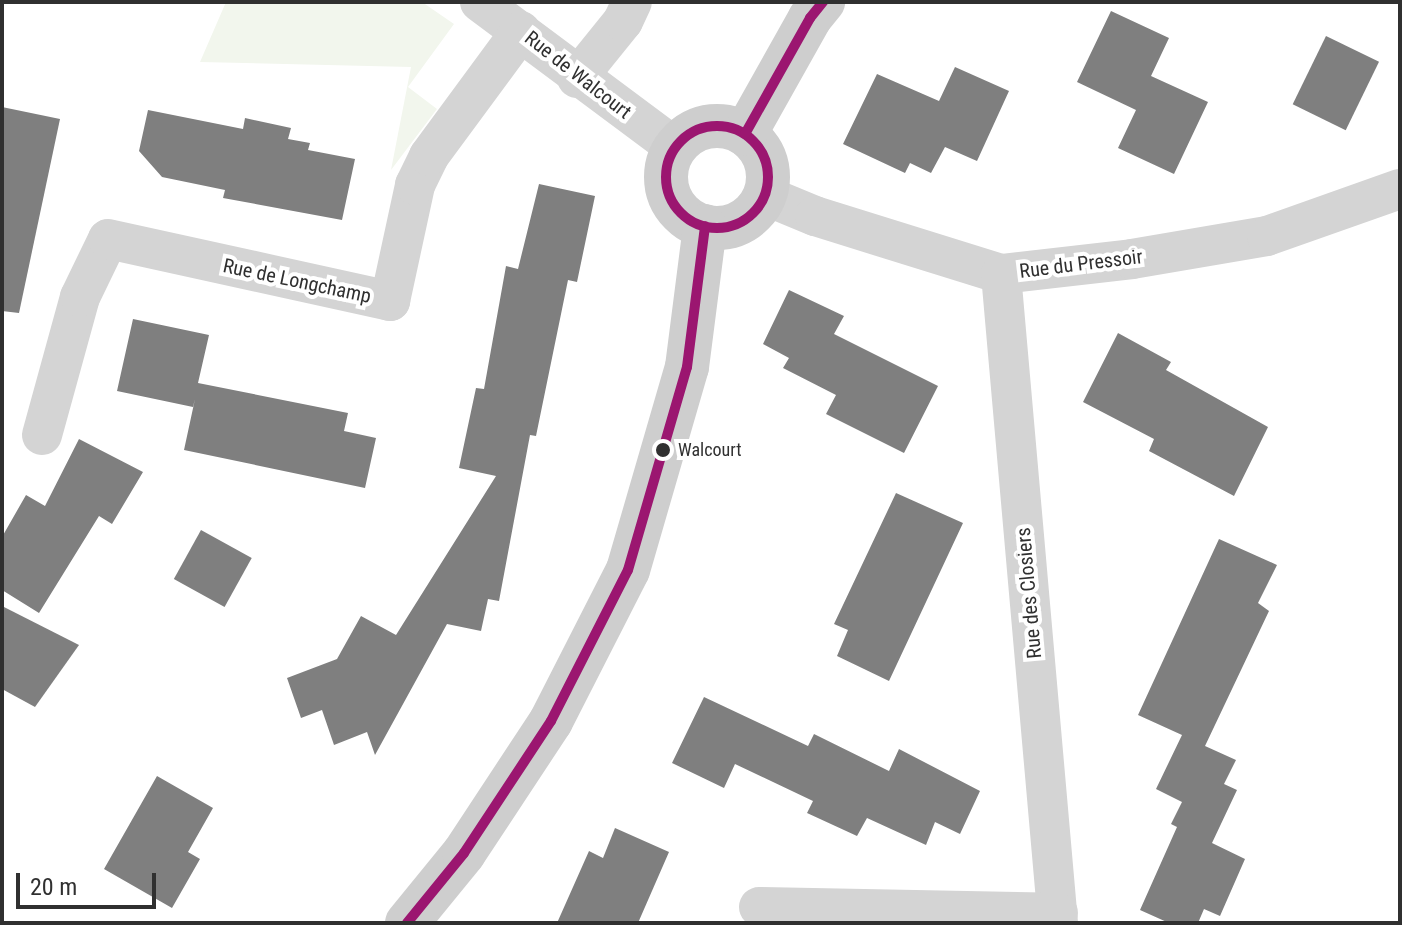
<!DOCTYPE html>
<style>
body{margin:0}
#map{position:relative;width:1402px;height:925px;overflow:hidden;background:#fff;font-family:"Roboto Condensed",sans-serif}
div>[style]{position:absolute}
.green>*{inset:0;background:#f2f6ed}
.building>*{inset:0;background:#7f7f7f;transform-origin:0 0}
.street>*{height:40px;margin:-20px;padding:0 20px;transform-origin:20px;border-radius:20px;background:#d4d4d4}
.secondary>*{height:44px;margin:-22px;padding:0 22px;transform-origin:22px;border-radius:22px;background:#cecece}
.secondary>.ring{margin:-22px;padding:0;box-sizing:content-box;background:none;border:44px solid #cecece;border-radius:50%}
.bus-1>*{height:10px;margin:-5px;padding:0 5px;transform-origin:5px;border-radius:5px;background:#9b1670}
.bus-1>.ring{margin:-5px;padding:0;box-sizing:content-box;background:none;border:10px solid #9b1670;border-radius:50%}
.dots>*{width:22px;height:22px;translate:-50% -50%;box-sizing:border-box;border:4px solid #fff;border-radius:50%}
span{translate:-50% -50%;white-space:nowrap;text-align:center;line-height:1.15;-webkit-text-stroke:8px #fff;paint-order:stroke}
.bus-label{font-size:18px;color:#303030}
.left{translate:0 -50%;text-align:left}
.street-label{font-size:20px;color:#303030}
.frame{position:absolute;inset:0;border:4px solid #303030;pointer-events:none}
.scale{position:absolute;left:16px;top:873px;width:140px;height:36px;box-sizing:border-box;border:4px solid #303030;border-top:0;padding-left:10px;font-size:24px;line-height:28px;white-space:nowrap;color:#303030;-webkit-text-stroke:6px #fff;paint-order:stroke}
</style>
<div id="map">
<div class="green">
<i style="clip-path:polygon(226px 2px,422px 2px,454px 24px,408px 87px,437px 109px,391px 170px,411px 67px,200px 62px)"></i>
</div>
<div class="building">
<i style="clip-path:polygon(1111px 11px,1169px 38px,1151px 76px,1208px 102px,1174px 174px,1118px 148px,1136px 110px,1077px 82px)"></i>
<i style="left:1326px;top:36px;width:59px;height:76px;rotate:26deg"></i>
<i style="clip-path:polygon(955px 67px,1009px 91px,977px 161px,945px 147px,931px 173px,910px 163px,905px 173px,843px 144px,877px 74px,939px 101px)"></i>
<i style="clip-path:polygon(2px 107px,60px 119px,19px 313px,2px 311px)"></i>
<i style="clip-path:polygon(148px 110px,243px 129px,245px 118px,291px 128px,288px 139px,310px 143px,308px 150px,355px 159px,342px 220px,223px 198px,225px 190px,162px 177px,139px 151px)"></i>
<i style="clip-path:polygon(539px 184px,595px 196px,577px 282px,568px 280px,536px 436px,530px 435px,499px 601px,488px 599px,481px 631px,447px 624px,375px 755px,367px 732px,334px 745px,322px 710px,301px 718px,287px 678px,337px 659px,361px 616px,396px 635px,496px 476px,459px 468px,476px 388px,484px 389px,506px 266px,518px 269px)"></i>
<i style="clip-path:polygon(789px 290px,844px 316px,834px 334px,938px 386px,904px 453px,826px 414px,836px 395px,783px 368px,789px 358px,763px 344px)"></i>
<i style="clip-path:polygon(133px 319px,209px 335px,198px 383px,348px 413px,344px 431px,376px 438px,365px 488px,184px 450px,195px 399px,193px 407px,117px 391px)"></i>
<i style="clip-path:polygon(1118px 333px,1171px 362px,1166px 370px,1268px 427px,1234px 496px,1149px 451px,1154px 439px,1083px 402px)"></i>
<i style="clip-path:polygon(79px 439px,143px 472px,112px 524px,99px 516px,39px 613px,2px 590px,2px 537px,26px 495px,45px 506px)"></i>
<i style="clip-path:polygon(896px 493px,963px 523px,889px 681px,837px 656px,848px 630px,834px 624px)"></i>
<i style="left:201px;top:530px;width:58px;height:56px;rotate:29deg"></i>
<i style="clip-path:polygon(1219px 539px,1277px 565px,1258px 603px,1269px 611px,1205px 746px,1236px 760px,1224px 784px,1237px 790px,1212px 843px,1245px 859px,1220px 916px,1204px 909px,1198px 923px,1169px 923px,1140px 910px,1177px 827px,1171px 824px,1182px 802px,1156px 789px,1182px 735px,1138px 715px)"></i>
<i style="clip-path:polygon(2px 606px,79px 645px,35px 707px,2px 689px)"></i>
<i style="clip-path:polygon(704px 697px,808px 746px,814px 734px,889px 771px,899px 749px,980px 791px,960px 834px,935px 822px,926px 845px,867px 818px,857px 836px,807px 813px,813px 801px,735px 764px,724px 788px,672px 763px)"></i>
<i style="clip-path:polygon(157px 776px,213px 808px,188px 852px,200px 859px,172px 908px,104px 869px)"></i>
<i style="clip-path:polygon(615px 828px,669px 852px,638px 923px,557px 923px,589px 851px,603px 858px)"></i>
</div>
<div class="street">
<i style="left:480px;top:2px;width:244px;rotate:36.7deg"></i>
<i style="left:577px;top:78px;width:73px;rotate:-51.1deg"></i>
<i style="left:623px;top:21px;width:21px;rotate:-65deg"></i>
<i style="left:764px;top:195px;width:55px;rotate:22.4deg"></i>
<i style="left:815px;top:216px;width:195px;rotate:17.3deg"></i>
<i style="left:1001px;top:274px;width:132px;rotate:-6.5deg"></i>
<i style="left:1132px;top:259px;width:137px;rotate:-9.7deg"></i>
<i style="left:1267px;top:236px;width:141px;rotate:-19.5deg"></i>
<i style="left:1001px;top:274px;width:651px;rotate:84.98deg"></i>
<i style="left:42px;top:435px;width:143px;rotate:-74.6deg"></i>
<i style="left:80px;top:297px;width:64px;rotate:-64.2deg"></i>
<i style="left:108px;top:239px;width:289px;rotate:12.4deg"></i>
<i style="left:390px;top:301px;width:119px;rotate:-77.8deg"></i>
<i style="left:415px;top:185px;width:32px;rotate:-64deg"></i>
<i style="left:429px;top:156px;width:155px;rotate:-53.6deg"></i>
<i style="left:759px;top:907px;width:299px;rotate:1.1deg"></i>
</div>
<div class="secondary">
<i class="ring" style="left:666px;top:126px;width:58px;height:58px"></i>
<i style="left:745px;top:134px;width:133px;rotate:-60.7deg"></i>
<i style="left:810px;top:18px;width:21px;rotate:-51deg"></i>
<i style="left:407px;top:923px;width:90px;rotate:-50.8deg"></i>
<i style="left:464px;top:853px;width:158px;rotate:-56.6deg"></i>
<i style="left:551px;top:721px;width:169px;rotate:-63deg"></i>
<i style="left:628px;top:570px;width:211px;rotate:-73.8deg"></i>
<i style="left:687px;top:367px;width:142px;rotate:-82.7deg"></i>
</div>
<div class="bus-1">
<i class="ring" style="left:666px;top:126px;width:92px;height:92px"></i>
<i style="left:745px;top:134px;width:133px;rotate:-60.7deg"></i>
<i style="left:810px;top:18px;width:21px;rotate:-51deg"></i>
<i style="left:407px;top:923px;width:90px;rotate:-50.8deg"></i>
<i style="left:464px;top:853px;width:158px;rotate:-56.6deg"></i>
<i style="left:551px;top:721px;width:169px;rotate:-63deg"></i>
<i style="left:628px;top:570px;width:211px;rotate:-73.8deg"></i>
<i style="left:687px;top:367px;width:142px;rotate:-82.7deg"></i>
</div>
<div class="dots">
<i style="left:663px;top:450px;background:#303030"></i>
</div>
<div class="bus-label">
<span class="left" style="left:678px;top:450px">Walcourt</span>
</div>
<div class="street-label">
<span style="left:578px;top:75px;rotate:38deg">Rue de Walcourt</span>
<span style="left:1081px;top:264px;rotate:-7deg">Rue du Pressoir</span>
<span style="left:297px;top:281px;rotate:12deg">Rue de Longchamp</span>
<span style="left:1029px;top:593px;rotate:-95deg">Rue des Closiers</span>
</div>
<div class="frame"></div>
<div class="scale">20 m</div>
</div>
